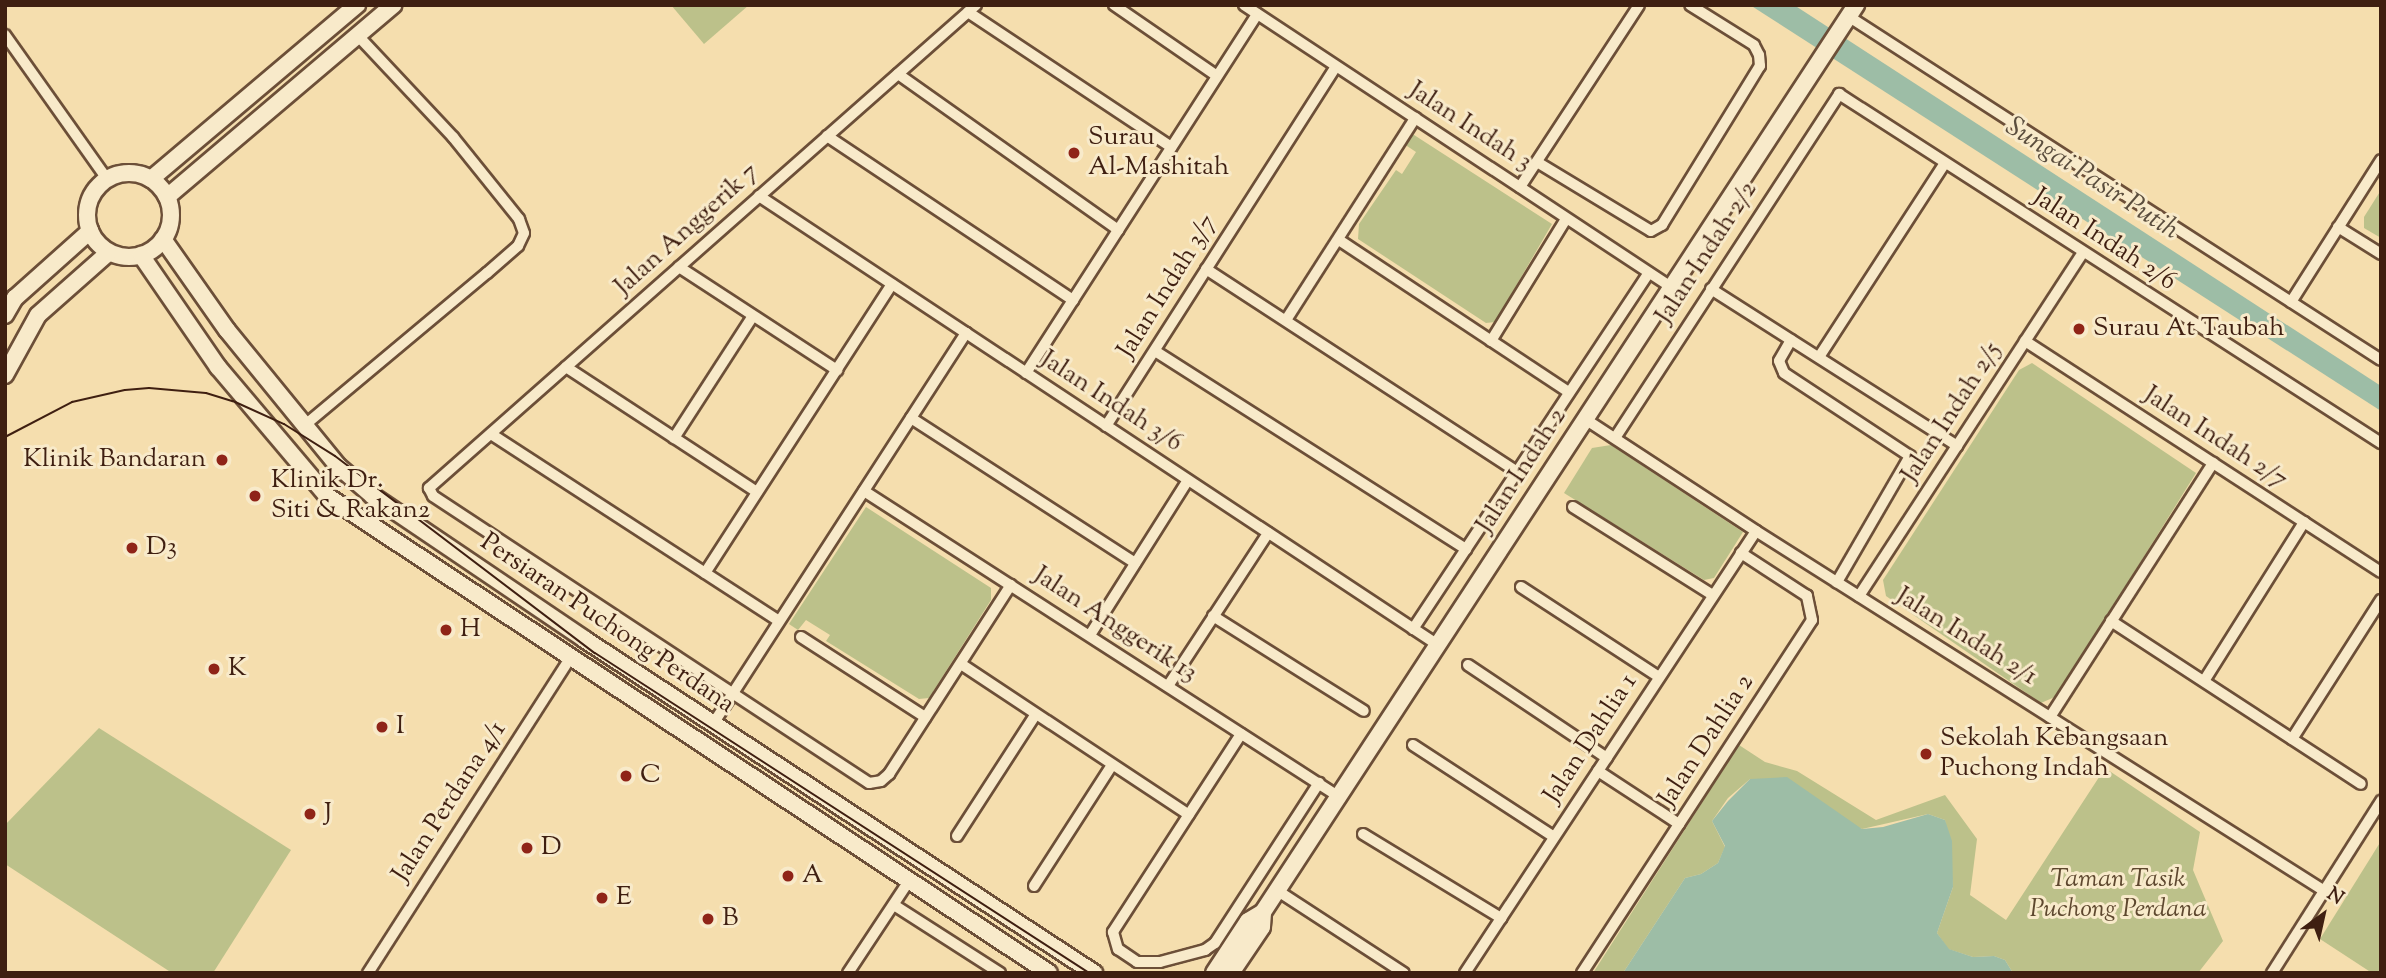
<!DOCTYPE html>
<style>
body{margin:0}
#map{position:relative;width:2386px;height:978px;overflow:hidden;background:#f5deae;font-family:"Sorts Mill Goudy",serif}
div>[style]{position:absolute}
.green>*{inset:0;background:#bcc18a}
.water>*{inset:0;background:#9dbda6}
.roads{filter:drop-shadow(2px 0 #6c4f38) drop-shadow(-2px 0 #6c4f38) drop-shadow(0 2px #6c4f38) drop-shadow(0 -2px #6c4f38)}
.street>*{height:10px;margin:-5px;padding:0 5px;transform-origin:5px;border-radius:5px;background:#f8eaca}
.secondary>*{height:16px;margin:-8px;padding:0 8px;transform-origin:8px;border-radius:8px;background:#f8eaca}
.secondary>.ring{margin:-8px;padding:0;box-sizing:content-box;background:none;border:16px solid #f8eaca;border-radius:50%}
.tram>*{height:2px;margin:-1px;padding:0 1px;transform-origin:1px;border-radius:1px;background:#3f1f11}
.dots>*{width:19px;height:19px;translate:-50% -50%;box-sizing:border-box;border:4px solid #f8eaca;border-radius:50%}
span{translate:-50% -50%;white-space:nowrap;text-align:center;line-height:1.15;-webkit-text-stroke:6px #f8eaca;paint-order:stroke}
.street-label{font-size:26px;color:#3f1f11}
.poi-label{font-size:26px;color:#3f1f11}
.left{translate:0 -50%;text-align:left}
.right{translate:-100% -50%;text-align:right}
.park-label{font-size:26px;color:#5e482f;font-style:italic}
.water-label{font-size:28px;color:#5b4e3e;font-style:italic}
.frame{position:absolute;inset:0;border:7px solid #3f1f11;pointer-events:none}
.north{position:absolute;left:2288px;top:880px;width:70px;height:70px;-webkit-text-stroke:5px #f8eaca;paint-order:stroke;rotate:33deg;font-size:19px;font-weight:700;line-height:28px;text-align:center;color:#3f1f11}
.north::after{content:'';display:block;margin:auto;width:24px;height:32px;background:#3f1f11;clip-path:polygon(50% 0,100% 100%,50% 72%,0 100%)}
</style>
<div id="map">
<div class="green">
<i style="clip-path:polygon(671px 5px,749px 5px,704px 44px)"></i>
<i style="clip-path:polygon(1411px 133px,1552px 224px,1495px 322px,1486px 323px,1358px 239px,1359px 224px,1396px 170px,1402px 174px,1416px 152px,1404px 144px)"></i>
<i style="clip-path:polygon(2381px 190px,2381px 238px,2364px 228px,2364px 217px)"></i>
<i style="clip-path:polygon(2032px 363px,2196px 473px,2057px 696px,2041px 703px,1886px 596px,1883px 580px,2019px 370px)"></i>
<i style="clip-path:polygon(1611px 445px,1743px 532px,1714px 578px,1704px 580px,1564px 493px,1592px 448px)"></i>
<i style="clip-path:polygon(866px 507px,991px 588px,991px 600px,929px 698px,919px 699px,826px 641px,830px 635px,806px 620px,798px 630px,789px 624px)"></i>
<i style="clip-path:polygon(99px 728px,291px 850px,213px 973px,172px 973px,5px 864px,5px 825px)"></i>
<i style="clip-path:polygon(1739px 745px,1765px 762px,1797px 771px,1876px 820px,1945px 795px,1977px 839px,1970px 895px,2006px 920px,2105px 768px,2200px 832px,2193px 870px,2223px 941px,2198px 973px,2013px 973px,2005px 960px,1994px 956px,1973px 957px,1948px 949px,1937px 933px,1953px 887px,1945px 820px,1928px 814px,1862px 829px,1750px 779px,1728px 798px,1712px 821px,1725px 847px,1718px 863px,1701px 874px,1685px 878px,1623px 973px,1593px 973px)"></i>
<i style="clip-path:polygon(2381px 841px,2381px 973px,2372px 973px,2320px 939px)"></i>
</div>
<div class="water">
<i style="clip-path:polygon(1750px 5px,1794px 5px,2381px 386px,2381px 411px)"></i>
<i style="clip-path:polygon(1787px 777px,1862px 829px,1883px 827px,1928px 814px,1945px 820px,1952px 841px,1953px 887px,1937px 933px,1949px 949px,1973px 957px,1994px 956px,2005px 960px,2013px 973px,1623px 973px,1685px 878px,1701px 874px,1718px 863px,1725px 846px,1712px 821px,1728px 801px,1750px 779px)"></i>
</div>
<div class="roads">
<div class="street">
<i style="left:976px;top:5px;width:730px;rotate:138.56deg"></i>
<i style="left:429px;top:488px;width:9px;rotate:63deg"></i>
<i style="left:433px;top:496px;width:522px;rotate:33.36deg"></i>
<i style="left:869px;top:783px;width:12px;rotate:-9deg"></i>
<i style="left:881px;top:781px;width:11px;rotate:-41deg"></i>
<i style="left:889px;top:774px;width:225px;rotate:-57.2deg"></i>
<i style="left:1114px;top:5px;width:125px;rotate:34.6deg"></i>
<i style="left:1244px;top:5px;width:512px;rotate:33.44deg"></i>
<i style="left:968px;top:12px;width:244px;rotate:33.6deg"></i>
<i style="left:1848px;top:16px;width:634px;rotate:32.84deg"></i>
<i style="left:5px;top:35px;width:176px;rotate:54.7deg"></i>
<i style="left:898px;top:74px;width:270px;rotate:35.3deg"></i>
<i style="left:827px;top:136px;width:296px;rotate:33.7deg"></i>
<i style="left:1537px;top:162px;width:133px;rotate:31.2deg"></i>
<i style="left:1651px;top:231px;width:13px;rotate:-29deg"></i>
<i style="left:1662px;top:225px;width:187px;rotate:-58.4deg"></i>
<i style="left:1760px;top:66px;width:11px;rotate:-95deg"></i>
<i style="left:1759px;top:55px;width:11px;rotate:-117deg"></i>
<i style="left:1754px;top:45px;width:75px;rotate:-148deg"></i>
<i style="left:1520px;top:187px;width:217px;rotate:-56.8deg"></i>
<i style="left:759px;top:196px;width:814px;rotate:33.48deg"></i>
<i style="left:2338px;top:227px;width:51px;rotate:32.1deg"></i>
<i style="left:1339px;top:240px;width:276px;rotate:33.5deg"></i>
<i style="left:679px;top:267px;width:189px;rotate:33.1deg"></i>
<i style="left:1206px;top:269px;width:371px;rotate:33.1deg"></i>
<i style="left:1711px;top:289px;width:292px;rotate:32.5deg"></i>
<i style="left:2291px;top:302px;width:168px;rotate:-57.6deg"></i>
<i style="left:1286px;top:320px;width:240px;rotate:-57.4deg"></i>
<i style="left:1791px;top:340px;width:24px;rotate:120deg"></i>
<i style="left:1779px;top:361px;width:13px;rotate:67deg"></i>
<i style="left:1784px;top:373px;width:151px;rotate:33.4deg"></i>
<i style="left:1910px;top:456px;width:146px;rotate:120.1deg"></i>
<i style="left:1491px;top:341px;width:143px;rotate:-58.4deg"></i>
<i style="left:2025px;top:341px;width:424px;rotate:33deg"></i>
<i style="left:1155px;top:351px;width:369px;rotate:32.5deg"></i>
<i style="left:1819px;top:357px;width:231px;rotate:-57deg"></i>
<i style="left:566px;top:367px;width:228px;rotate:33.2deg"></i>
<i style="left:1026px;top:373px;width:427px;rotate:-57.2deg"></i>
<i style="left:911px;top:418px;width:267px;rotate:32.9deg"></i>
<i style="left:1585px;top:419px;width:204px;rotate:33.2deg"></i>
<i style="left:1756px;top:531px;width:671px;rotate:32.34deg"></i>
<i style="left:305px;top:425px;width:237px;rotate:-39.9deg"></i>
<i style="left:487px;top:273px;width:41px;rotate:-41.1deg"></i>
<i style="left:518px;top:246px;width:14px;rotate:-65deg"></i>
<i style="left:524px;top:233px;width:15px;rotate:-110deg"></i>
<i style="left:519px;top:219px;width:105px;rotate:-128.8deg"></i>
<i style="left:453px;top:137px;width:139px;rotate:-133.2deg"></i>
<i style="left:1106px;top:426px;width:426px;rotate:-57.4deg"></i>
<i style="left:491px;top:434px;width:343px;rotate:33deg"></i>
<i style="left:674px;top:438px;width:145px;rotate:-57.1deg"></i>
<i style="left:1615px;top:438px;width:411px;rotate:-56.9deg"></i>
<i style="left:1839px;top:94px;width:645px;rotate:32.78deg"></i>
<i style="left:864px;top:491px;width:567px;rotate:32.77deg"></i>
<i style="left:1573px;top:507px;width:165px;rotate:32.2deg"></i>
<i style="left:705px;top:573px;width:344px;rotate:-57.1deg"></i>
<i style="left:1521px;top:587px;width:165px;rotate:33.1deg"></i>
<i style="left:1859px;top:596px;width:408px;rotate:-56.9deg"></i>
<i style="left:1213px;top:616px;width:178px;rotate:32.2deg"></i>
<i style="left:2111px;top:621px;width:298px;rotate:33.1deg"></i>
<i style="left:1413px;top:629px;width:427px;rotate:-56.5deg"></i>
<i style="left:1090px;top:635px;width:183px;rotate:-57.7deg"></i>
<i style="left:801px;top:637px;width:148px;rotate:32.8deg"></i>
<i style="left:961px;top:664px;width:273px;rotate:33.5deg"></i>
<i style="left:1468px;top:665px;width:167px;rotate:33.8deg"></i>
<i style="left:2204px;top:681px;width:188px;rotate:-57.8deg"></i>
<i style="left:1168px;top:686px;width:183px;rotate:-56.8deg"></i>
<i style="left:2050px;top:717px;width:302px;rotate:-57.3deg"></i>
<i style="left:713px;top:724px;width:466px;rotate:-57.1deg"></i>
<i style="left:1241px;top:734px;width:236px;rotate:122.9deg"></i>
<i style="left:1113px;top:932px;width:18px;rotate:74deg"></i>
<i style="left:1118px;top:949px;width:23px;rotate:34deg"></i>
<i style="left:1137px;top:962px;width:23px"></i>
<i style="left:1160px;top:962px;width:47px;rotate:-14.9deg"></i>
<i style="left:1205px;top:950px;width:12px;rotate:-35deg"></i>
<i style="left:1215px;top:943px;width:191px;rotate:-57deg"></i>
<i style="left:2292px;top:739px;width:165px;rotate:-57.4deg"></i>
<i style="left:1413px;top:745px;width:168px;rotate:33.1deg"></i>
<i style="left:1598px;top:771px;width:97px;rotate:33.2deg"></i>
<i style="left:1363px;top:834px;width:162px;rotate:31.3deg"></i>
<i style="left:957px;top:836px;width:145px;rotate:-57.1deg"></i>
<i style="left:1034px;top:886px;width:144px;rotate:-57.2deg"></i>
<i style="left:1278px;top:891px;width:150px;rotate:33.1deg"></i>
<i style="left:894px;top:905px;width:126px;rotate:32.7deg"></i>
<i style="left:368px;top:973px;width:376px;rotate:-57.3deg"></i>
<i style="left:848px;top:973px;width:110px;rotate:-56.5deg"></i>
<i style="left:1465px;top:973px;width:529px;rotate:-56.64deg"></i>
<i style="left:1582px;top:973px;width:421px;rotate:-56.9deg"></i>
<i style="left:1812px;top:620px;width:25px;rotate:-102deg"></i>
<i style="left:1807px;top:596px;width:79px;rotate:-146.9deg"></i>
<i style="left:2272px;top:973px;width:204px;rotate:-57.6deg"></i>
</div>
<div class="secondary">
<i class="ring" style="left:87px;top:173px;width:68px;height:68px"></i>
<i style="left:151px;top:179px;width:270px;rotate:-40.2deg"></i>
<i style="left:167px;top:197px;width:297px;rotate:-40.3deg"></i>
<i style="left:163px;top:239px;width:111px;rotate:54.9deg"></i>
<i style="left:227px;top:330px;width:176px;rotate:50.8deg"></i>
<i style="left:338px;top:466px;width:46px;rotate:40.6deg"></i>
<i style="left:373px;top:496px;width:255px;rotate:34.1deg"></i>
<i style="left:584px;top:639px;width:610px;rotate:33.22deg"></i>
<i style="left:141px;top:255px;width:136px;rotate:55.5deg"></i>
<i style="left:218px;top:367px;width:169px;rotate:49.8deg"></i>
<i style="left:327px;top:496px;width:865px;rotate:33.45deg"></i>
<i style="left:5px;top:315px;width:20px;rotate:-60deg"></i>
<i style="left:15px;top:298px;width:101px;rotate:-41.8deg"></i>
<i style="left:5px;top:375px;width:68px;rotate:-61.2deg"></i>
<i style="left:38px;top:315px;width:94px;rotate:-41.5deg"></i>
<i style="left:1214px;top:973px;width:62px;rotate:-56.8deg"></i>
<i style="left:1248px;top:921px;width:17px;rotate:-31deg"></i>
<i style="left:1231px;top:973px;width:55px;rotate:-56deg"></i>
<i style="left:1262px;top:927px;width:15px;rotate:-86deg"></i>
<i style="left:1263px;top:912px;width:1084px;rotate:-56.82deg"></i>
</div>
</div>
<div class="tram">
<i style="left:5px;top:437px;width:76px;rotate:-27.6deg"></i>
<i style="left:72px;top:402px;width:54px;rotate:-12.8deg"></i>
<i style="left:125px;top:390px;width:24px;rotate:-5deg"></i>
<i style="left:149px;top:388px;width:57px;rotate:5deg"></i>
<i style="left:206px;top:393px;width:28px;rotate:17deg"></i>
<i style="left:233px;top:401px;width:56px;rotate:24.3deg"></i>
<i style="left:284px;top:424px;width:60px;rotate:32.1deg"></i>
<i style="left:335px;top:456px;width:326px;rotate:37.2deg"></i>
<i style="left:595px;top:653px;width:589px;rotate:32.93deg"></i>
</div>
<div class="dots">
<i style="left:1074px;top:153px;background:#8f2418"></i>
<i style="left:2079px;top:329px;background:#8f2418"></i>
<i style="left:222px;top:460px;background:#8f2418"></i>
<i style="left:255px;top:496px;background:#8f2418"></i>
<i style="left:132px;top:548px;background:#8f2418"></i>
<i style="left:446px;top:630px;background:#8f2418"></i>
<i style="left:214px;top:669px;background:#8f2418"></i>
<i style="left:382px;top:727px;background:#8f2418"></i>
<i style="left:1926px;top:754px;background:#8f2418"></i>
<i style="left:626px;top:776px;background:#8f2418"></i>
<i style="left:310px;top:814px;background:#8f2418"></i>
<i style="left:527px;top:848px;background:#8f2418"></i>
<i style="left:788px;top:876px;background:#8f2418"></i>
<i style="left:602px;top:898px;background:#8f2418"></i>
<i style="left:708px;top:919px;background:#8f2418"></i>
</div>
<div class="street-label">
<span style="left:1470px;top:127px;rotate:33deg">Jalan Indah 3</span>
<span style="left:687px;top:230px;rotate:-42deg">Jalan Anggerik 7</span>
<span style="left:2104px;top:240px;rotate:33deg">Jalan Indah 2/6</span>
<span style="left:1707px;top:253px;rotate:-57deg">Jalan Indah 2/2</span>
<span style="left:1168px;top:287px;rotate:-58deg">Jalan Indah 3/7</span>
<span style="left:1111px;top:402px;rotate:33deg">Jalan Indah 3/6</span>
<span style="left:1952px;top:413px;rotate:-57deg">Jalan Indah 2/5</span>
<span style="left:2215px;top:438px;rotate:33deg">Jalan Indah 2/7</span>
<span style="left:1522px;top:471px;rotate:-57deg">Jalan Indah 2</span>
<span style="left:607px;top:624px;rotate:34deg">Persiaran Puchong Perdana</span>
<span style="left:1115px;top:625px;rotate:33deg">Jalan Anggerik 13</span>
<span style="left:1966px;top:637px;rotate:32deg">Jalan Indah 2/1</span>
<span style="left:1591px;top:739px;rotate:-57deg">Jalan Dahlia 1</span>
<span style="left:1707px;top:741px;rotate:-57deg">Jalan Dahlia 2</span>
<span style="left:450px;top:802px;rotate:-57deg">Jalan Perdana 4/1</span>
</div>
<div class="poi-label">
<span class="left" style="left:1088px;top:153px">Surau<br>Al-Mashitah</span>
<span class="left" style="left:2093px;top:329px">Surau At Taubah</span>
<span class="right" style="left:206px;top:460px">Klinik Bandaran</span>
<span class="left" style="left:271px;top:496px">Klinik Dr.<br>Siti &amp; Rakan2</span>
<span class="left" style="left:146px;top:548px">D3</span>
<span class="left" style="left:460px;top:630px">H</span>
<span class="left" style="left:228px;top:669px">K</span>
<span class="left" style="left:396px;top:727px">I</span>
<span class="left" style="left:1940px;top:754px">Sekolah Kebangsaan<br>Puchong Indah</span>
<span class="left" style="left:640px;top:776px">C</span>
<span class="left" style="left:324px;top:814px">J</span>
<span class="left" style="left:541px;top:848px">D</span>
<span class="left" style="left:802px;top:876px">A</span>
<span class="left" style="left:616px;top:898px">E</span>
<span class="left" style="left:722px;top:919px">B</span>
</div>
<div class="park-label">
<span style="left:2118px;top:895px">Taman Tasik<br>Puchong Perdana</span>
</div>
<div class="water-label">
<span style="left:2092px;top:179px;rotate:33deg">Sungai Pasir Putih</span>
</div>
<div class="frame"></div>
<div class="north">N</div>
</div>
